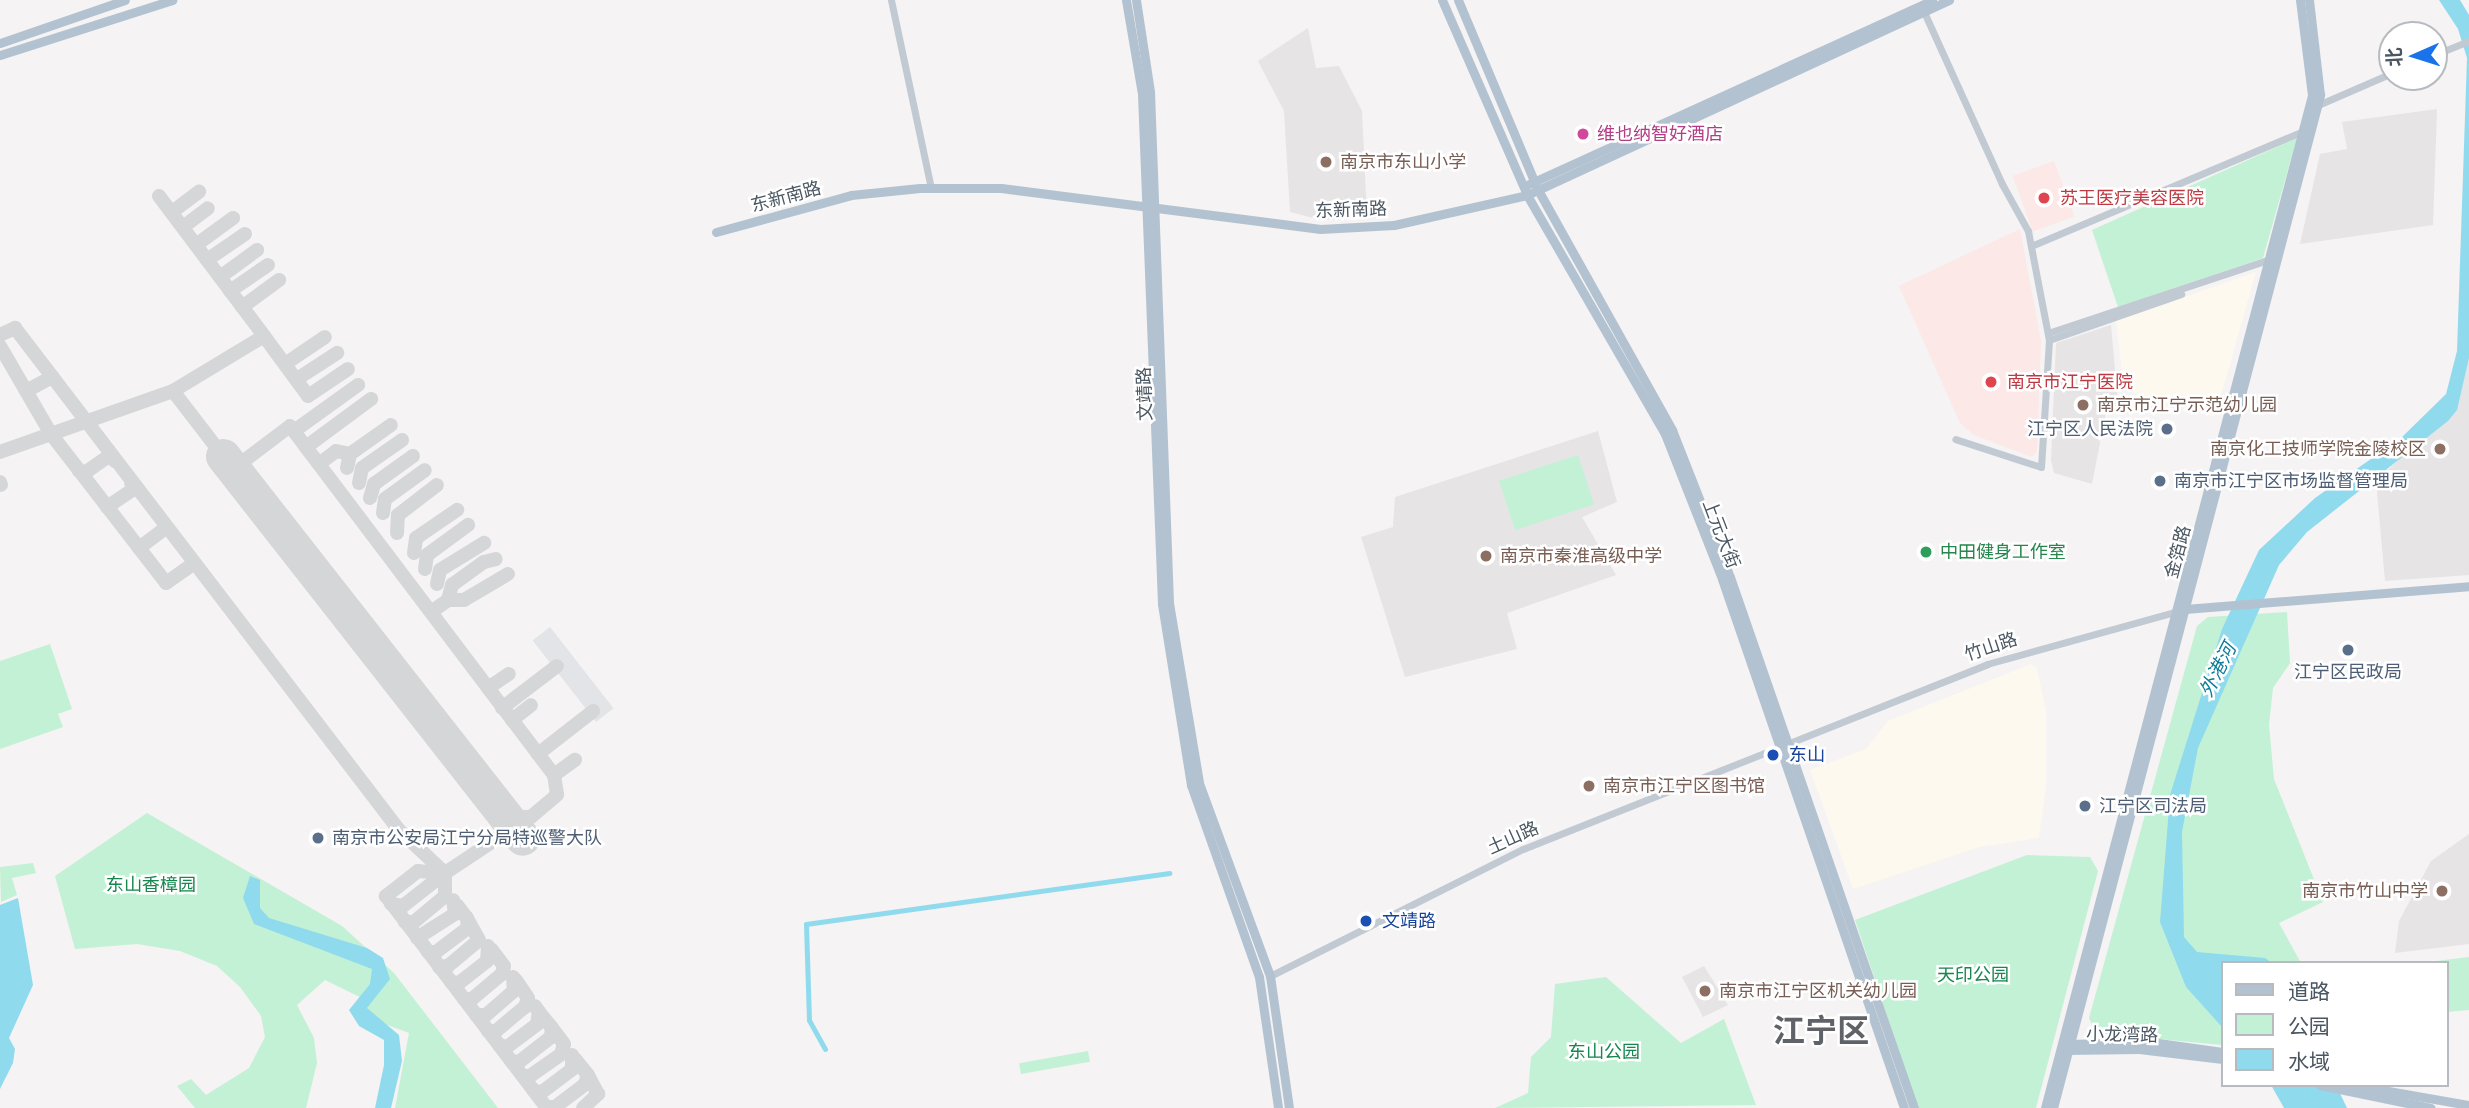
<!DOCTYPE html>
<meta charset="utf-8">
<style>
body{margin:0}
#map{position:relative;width:2469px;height:1108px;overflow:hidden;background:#f5f3f3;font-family:"Public Sans","Noto Sans SC",sans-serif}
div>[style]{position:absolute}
.commercial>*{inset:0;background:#fdf9ef}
.education>*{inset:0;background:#e6e4e5}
.medical>*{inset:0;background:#fce8e6;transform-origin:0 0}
.airport>*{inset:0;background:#e2e4e7;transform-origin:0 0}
.green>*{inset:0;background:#c3f1d5;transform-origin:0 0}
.water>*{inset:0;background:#90daee}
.canal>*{height:5px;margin:-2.5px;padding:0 2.5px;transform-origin:2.5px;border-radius:2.5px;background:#90daee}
.taxiway>*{height:14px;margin:-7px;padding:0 7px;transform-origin:7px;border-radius:7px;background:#d5d6d8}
.runway>*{height:35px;margin:-17.5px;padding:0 17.5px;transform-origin:17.5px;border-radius:17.5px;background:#d5d6d8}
.minor>*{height:7px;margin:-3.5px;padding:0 3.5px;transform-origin:3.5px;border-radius:3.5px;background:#c1cad2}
.major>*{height:9px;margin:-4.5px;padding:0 4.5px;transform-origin:4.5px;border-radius:4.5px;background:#b3c2d1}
.dots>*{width:19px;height:19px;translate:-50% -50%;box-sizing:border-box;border:4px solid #fff;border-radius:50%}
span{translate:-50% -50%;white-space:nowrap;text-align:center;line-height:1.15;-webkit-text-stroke:5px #fff;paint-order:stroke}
.hotel-label{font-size:18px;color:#b23c85}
.left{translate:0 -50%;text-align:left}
.education-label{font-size:18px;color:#785e54}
.right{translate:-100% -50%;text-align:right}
.street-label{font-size:18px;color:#4a5661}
.health-label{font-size:18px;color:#be3a42}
.service-label{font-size:18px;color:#4e5e75}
.leisure-label{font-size:18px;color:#27864d}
.transit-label{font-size:18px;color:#164399}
.park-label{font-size:18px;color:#17864f}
.water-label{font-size:19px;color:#0c7c9b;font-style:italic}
.town-label{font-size:32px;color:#5f6368;font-weight:700}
.legend{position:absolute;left:2221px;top:961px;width:228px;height:126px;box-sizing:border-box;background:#fff;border:2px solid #b7bbc0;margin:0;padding:9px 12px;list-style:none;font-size:21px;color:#4a5661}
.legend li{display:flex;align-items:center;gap:14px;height:35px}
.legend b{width:35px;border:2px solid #b7bbc0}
.north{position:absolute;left:2378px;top:21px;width:70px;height:70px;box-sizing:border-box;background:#fff;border:2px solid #b7bbc0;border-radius:50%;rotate:267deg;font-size:19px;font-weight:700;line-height:28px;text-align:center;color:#4a5661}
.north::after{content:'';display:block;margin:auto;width:24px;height:32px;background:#1a73e8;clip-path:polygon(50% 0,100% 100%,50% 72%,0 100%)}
</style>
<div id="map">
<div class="commercial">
<i style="clip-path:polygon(2256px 272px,2215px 417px,2124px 390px,2116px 321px)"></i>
<i style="clip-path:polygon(2031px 664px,2037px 668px,2046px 712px,2046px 785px,2039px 838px,1979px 847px,1853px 889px,1810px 770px,1866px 749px,1888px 721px)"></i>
</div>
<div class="education">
<i style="clip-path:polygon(1308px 28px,1316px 68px,1339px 66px,1362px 111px,1367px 217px,1321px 220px,1290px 212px,1284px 111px,1258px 61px)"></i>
<i style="clip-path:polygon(2437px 109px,2433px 225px,2300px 244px,2320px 154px,2347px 149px,2342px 122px)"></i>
<i style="clip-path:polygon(2111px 325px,2118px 404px,2107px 407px,2092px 484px,2054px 473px,2051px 460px,2056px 343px)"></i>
<i style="clip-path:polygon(2469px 341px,2469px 575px,2385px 581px,2376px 481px,2445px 416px)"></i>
<i style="clip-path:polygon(1598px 431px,1617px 502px,1582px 517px,1616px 575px,1507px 613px,1517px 649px,1405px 677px,1361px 537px,1393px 527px,1395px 497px)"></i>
<i style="clip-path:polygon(2469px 834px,2469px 944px,2395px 953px,2399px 921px,2431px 861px)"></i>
<i style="clip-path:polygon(1704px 966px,1728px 1005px,1703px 1017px,1682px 977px)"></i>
</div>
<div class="medical">
<i style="left:2054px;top:161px;width:59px;height:44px;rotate:70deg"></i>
<i style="clip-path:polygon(2020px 229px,2041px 341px,2037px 451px,2032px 457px,1974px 435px,1960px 423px,1899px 286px)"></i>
</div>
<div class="airport">
<i style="left:550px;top:627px;width:103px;height:22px;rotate:52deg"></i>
</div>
<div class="green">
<i style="clip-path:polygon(2297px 138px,2263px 258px,2118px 307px,2092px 230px)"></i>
<i style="left:1578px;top:455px;width:52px;height:83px;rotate:72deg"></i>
<i style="clip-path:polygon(2287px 612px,2290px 663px,2273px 688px,2269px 725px,2274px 779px,2323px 902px,2279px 923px,2301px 963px,2222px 963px,2222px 1045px,2096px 1033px,2089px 1018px,2197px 626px,2208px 617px)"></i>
<i style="clip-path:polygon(50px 644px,72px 709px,58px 714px,63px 727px,0 749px,0 661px)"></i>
<i style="clip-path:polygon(147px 813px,342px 926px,394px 973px,498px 1108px,395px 1108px,409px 1033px,366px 1017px,368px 1001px,325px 980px,297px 1005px,314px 1038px,317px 1063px,306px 1108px,195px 1108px,177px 1086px,191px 1079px,206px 1095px,249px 1068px,265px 1037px,261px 1016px,240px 987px,217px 966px,180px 951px,137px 944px,75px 949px,55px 876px)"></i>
<i style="clip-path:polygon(2027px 855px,2090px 857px,2098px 871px,2036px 1108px,1918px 1108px,1855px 920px)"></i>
<i style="clip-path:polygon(33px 863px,36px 873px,12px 878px,17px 895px,1px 902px,0 867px)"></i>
<i style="clip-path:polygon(2469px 957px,2469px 1010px,2446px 1012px,2446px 963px,2420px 963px)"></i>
<i style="clip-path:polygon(1606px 977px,1681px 1043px,1724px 1019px,1756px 1105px,1495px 1108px,1528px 1093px,1531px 1057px,1551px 1037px,1555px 984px)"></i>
<i style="left:1088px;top:1051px;width:11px;height:70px;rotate:80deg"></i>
</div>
<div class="water">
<i style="clip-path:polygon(2439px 0,2460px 0,2469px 15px,2469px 358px,2457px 410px,2448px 421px,2307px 532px,2279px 565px,2198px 748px,2182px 832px,2184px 937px,2197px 952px,2265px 958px,2272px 963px,2222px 963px,2222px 1027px,2186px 987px,2160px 922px,2170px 795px,2222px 629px,2259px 550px,2315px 498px,2401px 438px,2446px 394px,2457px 351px,2467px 58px,2458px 29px)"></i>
<i style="clip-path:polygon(250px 876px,260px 880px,260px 908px,269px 918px,367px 948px,383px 958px,390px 979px,367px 1008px,399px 1035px,402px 1061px,391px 1108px,375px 1108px,384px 1065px,384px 1040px,359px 1026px,349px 1010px,370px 984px,372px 969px,254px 924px,243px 898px)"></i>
<i style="clip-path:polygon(18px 898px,33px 985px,9px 1038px,15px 1049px,13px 1063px,0 1089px,0 905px)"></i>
<i style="clip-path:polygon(2271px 1085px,2336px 1085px,2347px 1108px,2284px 1108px)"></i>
</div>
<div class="canal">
<i style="left:825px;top:1049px;width:33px;rotate:-119deg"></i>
<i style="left:809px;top:1020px;width:96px;rotate:-91.8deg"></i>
<i style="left:806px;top:924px;width:367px;rotate:-8deg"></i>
</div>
<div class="taxiway">
<i style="left:159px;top:196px;width:175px;rotate:53.1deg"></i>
<i style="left:172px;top:212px;width:34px;rotate:-37deg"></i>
<i style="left:183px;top:227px;width:31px;rotate:-37deg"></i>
<i style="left:196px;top:245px;width:46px;rotate:-36.1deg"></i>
<i style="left:207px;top:260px;width:46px;rotate:-34.4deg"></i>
<i style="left:220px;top:277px;width:46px;rotate:-36.1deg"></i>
<i style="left:230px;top:291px;width:46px;rotate:-34.4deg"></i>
<i style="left:242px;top:307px;width:46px;rotate:-36.1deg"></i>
<i style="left:0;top:335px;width:17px;rotate:-25deg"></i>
<i style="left:15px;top:328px;width:632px;rotate:52.59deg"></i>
<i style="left:399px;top:830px;width:63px;rotate:43.1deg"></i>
<i style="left:0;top:346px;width:102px;rotate:59.9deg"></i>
<i style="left:51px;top:434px;width:188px;rotate:52.3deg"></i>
<i style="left:166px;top:583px;width:33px;rotate:-35deg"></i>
<i style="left:285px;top:364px;width:48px;rotate:-34deg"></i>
<i style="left:297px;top:379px;width:48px;rotate:-33deg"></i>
<i style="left:26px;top:391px;width:30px;rotate:-28deg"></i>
<i style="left:173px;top:391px;width:106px;rotate:-31.1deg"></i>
<i style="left:264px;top:336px;width:74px;rotate:53.7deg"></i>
<i style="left:308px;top:396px;width:48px;rotate:-34deg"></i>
<i style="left:294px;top:431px;width:79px;rotate:-35.7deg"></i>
<i style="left:306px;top:447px;width:81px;rotate:-36.4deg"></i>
<i style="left:0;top:452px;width:183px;rotate:-19.4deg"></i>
<i style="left:173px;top:391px;width:82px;rotate:52.4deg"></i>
<i style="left:319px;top:464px;width:21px;rotate:-37deg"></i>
<i style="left:336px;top:451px;width:14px;rotate:12deg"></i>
<i style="left:347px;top:468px;width:14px;rotate:-78deg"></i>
<i style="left:350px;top:454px;width:50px;rotate:-35.3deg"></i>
<i style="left:233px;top:469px;width:71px;rotate:-37deg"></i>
<i style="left:290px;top:426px;width:438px;rotate:52.9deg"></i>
<i style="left:554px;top:775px;width:20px;rotate:81deg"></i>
<i style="left:557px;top:795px;width:34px;rotate:140deg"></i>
<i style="left:531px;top:817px;width:18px;rotate:180deg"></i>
<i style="left:513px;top:817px;width:16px;rotate:-150deg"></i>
<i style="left:79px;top:471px;width:7px;rotate:8deg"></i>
<i style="left:86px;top:472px;width:29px;rotate:-35deg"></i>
<i style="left:110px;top:455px;width:8px;rotate:50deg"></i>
<i style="left:0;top:482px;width:3px;rotate:72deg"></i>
<i style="left:359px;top:483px;width:15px;rotate:-79deg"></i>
<i style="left:362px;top:468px;width:49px;rotate:-35deg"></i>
<i style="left:370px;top:498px;width:15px;rotate:-74deg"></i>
<i style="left:374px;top:484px;width:48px;rotate:-35.7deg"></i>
<i style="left:107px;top:507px;width:34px;rotate:-34deg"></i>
<i style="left:135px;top:488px;width:6px;rotate:-129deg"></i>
<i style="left:383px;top:513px;width:14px;rotate:-82deg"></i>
<i style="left:385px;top:499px;width:49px;rotate:-35.9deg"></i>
<i style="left:397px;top:533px;width:18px;rotate:-87deg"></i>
<i style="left:398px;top:515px;width:49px;rotate:-37.6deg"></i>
<i style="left:139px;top:548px;width:34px;rotate:-37deg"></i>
<i style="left:414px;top:553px;width:15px;rotate:-82deg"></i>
<i style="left:416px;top:538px;width:50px;rotate:-34.3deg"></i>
<i style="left:425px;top:569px;width:14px;rotate:-82deg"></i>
<i style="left:427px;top:555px;width:51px;rotate:-36.2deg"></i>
<i style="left:437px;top:584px;width:14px;rotate:-78deg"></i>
<i style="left:440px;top:570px;width:52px;rotate:-31.5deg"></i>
<i style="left:448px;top:600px;width:16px;rotate:-75deg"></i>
<i style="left:452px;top:585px;width:39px;rotate:-36deg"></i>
<i style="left:484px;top:562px;width:12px;rotate:-14deg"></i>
<i style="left:431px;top:612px;width:21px;rotate:-35deg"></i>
<i style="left:448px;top:600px;width:16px"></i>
<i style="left:464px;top:600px;width:51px;rotate:-30.6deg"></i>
<i style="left:488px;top:688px;width:25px;rotate:-34deg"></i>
<i style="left:502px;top:708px;width:69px;rotate:-37.4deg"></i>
<i style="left:512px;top:720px;width:24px;rotate:-38deg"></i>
<i style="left:538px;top:754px;width:70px;rotate:-38deg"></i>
<i style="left:554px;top:775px;width:26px;rotate:-36deg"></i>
<i style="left:504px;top:834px;width:71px;rotate:146.5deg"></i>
<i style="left:445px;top:873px;width:27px;rotate:-176deg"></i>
<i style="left:418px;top:871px;width:41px;rotate:142deg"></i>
<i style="left:386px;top:896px;width:266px;rotate:52.8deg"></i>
<i style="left:391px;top:904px;width:12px;rotate:9deg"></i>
<i style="left:403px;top:906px;width:53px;rotate:-38.2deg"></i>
<i style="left:405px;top:922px;width:9px"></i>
<i style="left:414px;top:922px;width:40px;rotate:-40deg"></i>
<i style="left:445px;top:896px;width:23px;rotate:-90deg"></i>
<i style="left:417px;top:938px;width:45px;rotate:-32.3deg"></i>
<i style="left:455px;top:914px;width:14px;rotate:-98deg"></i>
<i style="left:428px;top:952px;width:8px"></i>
<i style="left:436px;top:952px;width:40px;rotate:-37deg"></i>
<i style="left:468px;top:928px;width:10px;rotate:-96deg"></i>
<i style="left:467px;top:918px;width:16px;rotate:-128deg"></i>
<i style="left:439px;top:967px;width:9px;rotate:-6deg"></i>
<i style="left:448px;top:966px;width:40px;rotate:-40deg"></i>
<i style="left:479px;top:940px;width:25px;rotate:-119deg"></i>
<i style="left:451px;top:982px;width:8px;rotate:7deg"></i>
<i style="left:459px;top:983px;width:36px;rotate:-38deg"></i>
<i style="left:487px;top:961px;width:15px;rotate:-86deg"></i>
<i style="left:464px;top:999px;width:8px"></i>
<i style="left:472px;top:999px;width:39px;rotate:-40deg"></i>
<i style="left:502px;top:974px;width:8px;rotate:-76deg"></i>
<i style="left:504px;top:966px;width:21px;rotate:-127deg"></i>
<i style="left:476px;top:1015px;width:10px"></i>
<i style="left:486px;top:1015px;width:37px;rotate:-41deg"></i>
<i style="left:514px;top:991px;width:14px;rotate:-94deg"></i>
<i style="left:488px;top:1031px;width:8px"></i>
<i style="left:496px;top:1031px;width:38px;rotate:-40deg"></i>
<i style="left:525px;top:1007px;width:9px;rotate:-72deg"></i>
<i style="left:528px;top:998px;width:22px;rotate:-124deg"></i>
<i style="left:499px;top:1045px;width:8px;rotate:14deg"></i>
<i style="left:507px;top:1047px;width:38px;rotate:-37deg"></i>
<i style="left:537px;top:1024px;width:12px;rotate:-81deg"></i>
<i style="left:539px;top:1012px;width:7px;rotate:-124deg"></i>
<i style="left:511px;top:1061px;width:8px;rotate:7deg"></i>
<i style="left:519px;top:1062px;width:41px;rotate:-38deg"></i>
<i style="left:551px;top:1037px;width:9px;rotate:-84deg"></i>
<i style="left:552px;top:1028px;width:21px;rotate:-129deg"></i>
<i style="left:523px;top:1076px;width:7px"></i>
<i style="left:530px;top:1076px;width:38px;rotate:-35deg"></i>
<i style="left:561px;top:1054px;width:10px;rotate:-73deg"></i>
<i style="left:564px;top:1044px;width:20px;rotate:-127deg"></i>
<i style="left:534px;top:1091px;width:8px;rotate:7deg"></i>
<i style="left:542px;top:1092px;width:38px;rotate:-37deg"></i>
<i style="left:572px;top:1069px;width:14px;rotate:-90deg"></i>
<i style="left:546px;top:1107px;width:9px"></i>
<i style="left:555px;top:1107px;width:38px;rotate:-37deg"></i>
<i style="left:585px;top:1084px;width:9px;rotate:-72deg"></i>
<i style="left:588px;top:1075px;width:21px;rotate:-129deg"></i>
<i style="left:583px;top:1108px;width:21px;rotate:-43deg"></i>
<i style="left:598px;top:1094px;width:21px;rotate:-118deg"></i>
</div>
<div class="runway">
<i style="left:223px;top:456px;width:485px;rotate:51.9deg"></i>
</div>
<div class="minor">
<i style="left:891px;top:0;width:192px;rotate:78deg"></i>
<i style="left:1924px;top:12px;width:189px;rotate:65.6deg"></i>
<i style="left:2002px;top:184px;width:54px;rotate:61deg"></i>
<i style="left:2028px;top:231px;width:111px;rotate:79.1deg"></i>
<i style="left:2049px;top:340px;width:127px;rotate:93.6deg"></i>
<i style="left:2041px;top:467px;width:90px;rotate:-162deg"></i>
<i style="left:2434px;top:55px;width:38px;rotate:-22deg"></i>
<i style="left:2318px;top:105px;width:81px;rotate:-23.4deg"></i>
<i style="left:2031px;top:246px;width:295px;rotate:-22.9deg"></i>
<i style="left:2048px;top:333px;width:234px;rotate:-18.4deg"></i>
<i style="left:2049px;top:340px;width:140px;rotate:-19.2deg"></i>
<i style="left:1270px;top:976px;width:283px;rotate:-26.7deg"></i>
<i style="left:1523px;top:849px;width:500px;rotate:-21.7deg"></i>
<i style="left:1987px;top:664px;width:198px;rotate:-15.5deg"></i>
</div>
<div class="major">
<i style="left:1126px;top:0;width:95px;rotate:80.3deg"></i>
<i style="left:1142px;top:94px;width:510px;rotate:87.75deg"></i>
<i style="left:1162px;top:604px;width:183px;rotate:80.9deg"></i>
<i style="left:1191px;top:785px;width:204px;rotate:70.5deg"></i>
<i style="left:1259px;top:977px;width:132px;rotate:81.7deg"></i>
<i style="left:1136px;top:0;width:93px;rotate:81.3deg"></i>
<i style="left:1150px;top:92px;width:511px;rotate:87.87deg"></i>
<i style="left:1169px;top:603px;width:182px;rotate:80.5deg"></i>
<i style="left:1199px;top:783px;width:206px;rotate:69.8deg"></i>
<i style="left:1270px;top:976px;width:133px;rotate:81.8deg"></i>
<i style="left:1442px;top:0;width:213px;rotate:66.4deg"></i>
<i style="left:1527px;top:195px;width:276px;rotate:60deg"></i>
<i style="left:1665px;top:434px;width:156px;rotate:68.5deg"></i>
<i style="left:1722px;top:579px;width:559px;rotate:71.01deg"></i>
<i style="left:1458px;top:0;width:206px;rotate:67.2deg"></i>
<i style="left:1538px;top:190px;width:275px;rotate:60.8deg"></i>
<i style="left:1672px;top:430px;width:158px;rotate:68.5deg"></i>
<i style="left:1730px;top:577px;width:562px;rotate:70.89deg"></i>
<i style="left:0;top:43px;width:132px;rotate:-19deg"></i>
<i style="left:0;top:55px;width:181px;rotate:-17.7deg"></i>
<i style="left:1529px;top:184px;width:443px;rotate:-24.5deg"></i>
<i style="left:716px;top:232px;width:140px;rotate:-15.3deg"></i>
<i style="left:851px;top:195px;width:69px;rotate:-5.8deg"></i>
<i style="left:920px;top:188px;width:81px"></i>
<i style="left:1001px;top:188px;width:322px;rotate:7.3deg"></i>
<i style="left:1320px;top:229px;width:74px;rotate:-3.1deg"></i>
<i style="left:1394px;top:225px;width:136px;rotate:-12.7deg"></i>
<i style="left:1527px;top:195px;width:465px;rotate:-24.8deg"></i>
<i style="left:2185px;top:609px;width:285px;rotate:-4.6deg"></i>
<i style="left:2067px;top:1044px;width:84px;rotate:-1.4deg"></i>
<i style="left:2151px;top:1042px;width:72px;rotate:8deg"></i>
<i style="left:2066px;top:1050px;width:73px;rotate:-0.8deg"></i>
<i style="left:2139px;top:1049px;width:84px;rotate:6.9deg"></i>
<i style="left:2320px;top:1085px;width:113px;rotate:11.7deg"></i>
<i style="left:2354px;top:1085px;width:117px;rotate:9.9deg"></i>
<i style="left:2045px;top:1108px;width:1048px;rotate:-75.23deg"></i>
<i style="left:2312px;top:95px;width:96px;rotate:-97.2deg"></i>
<i style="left:2053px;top:1108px;width:1048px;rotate:-75.23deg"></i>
<i style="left:2320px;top:95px;width:96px;rotate:-96.6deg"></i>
</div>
<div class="dots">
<i style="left:1583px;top:134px;background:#d1479c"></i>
<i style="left:1326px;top:162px;background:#8d6e63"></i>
<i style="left:2044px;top:198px;background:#e0444e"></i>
<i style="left:1991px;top:382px;background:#e0444e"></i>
<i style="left:2083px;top:405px;background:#8d6e63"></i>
<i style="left:2167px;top:429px;background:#5c6f8a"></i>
<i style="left:2440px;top:449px;background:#8d6e63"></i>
<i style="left:2160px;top:481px;background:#5c6f8a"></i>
<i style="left:1926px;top:552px;background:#2e9e5b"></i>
<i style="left:1486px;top:556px;background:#8d6e63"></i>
<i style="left:2348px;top:650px;background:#5c6f8a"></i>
<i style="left:1773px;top:755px;background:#1a4fb4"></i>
<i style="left:1589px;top:786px;background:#8d6e63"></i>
<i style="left:2085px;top:806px;background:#5c6f8a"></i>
<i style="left:318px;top:838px;background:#5c6f8a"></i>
<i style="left:2442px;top:891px;background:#8d6e63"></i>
<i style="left:1366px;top:921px;background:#1a4fb4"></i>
<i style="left:1705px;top:991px;background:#8d6e63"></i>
</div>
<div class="hotel-label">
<span class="left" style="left:1597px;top:134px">维也纳智好酒店</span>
</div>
<div class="education-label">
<span class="left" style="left:1340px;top:162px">南京市东山小学</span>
<span class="left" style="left:2097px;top:405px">南京市江宁示范幼儿园</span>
<span class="right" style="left:2426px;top:449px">南京化工技师学院金陵校区</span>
<span class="left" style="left:1500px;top:556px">南京市秦淮高级中学</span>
<span class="left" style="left:1603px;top:786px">南京市江宁区图书馆</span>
<span class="right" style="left:2428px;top:891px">南京市竹山中学</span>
<span class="left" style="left:1719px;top:991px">南京市江宁区机关幼儿园</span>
</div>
<div class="street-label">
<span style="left:786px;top:197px;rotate:-15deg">东新南路</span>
<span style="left:1351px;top:210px;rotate:-2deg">东新南路</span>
<span style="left:1145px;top:394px;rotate:-92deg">文靖路</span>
<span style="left:1721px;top:534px;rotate:69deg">上元大街</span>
<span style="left:2178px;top:552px;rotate:-75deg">金箔路</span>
<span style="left:1991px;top:647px;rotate:-18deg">竹山路</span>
<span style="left:1513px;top:838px;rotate:-24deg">土山路</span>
<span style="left:2122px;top:1035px;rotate:1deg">小龙湾路</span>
</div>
<div class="health-label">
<span class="left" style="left:2060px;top:198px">苏王医疗美容医院</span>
<span class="left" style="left:2007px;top:382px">南京市江宁医院</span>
</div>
<div class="service-label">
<span class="right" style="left:2153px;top:429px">江宁区人民法院</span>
<span class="left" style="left:2174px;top:481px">南京市江宁区市场监督管理局</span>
<span style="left:2348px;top:672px">江宁区民政局</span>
<span class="left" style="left:2099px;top:806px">江宁区司法局</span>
<span class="left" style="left:332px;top:838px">南京市公安局江宁分局特巡警大队</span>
</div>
<div class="leisure-label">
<span class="left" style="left:1940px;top:552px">中田健身工作室</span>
</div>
<div class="transit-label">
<span class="left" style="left:1789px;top:755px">东山</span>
<span class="left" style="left:1382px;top:921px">文靖路</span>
</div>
<div class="park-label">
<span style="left:151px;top:885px">东山香樟园</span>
<span style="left:1973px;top:975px">天印公园</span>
<span style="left:1604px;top:1052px">东山公园</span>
</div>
<div class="water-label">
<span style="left:2218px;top:670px;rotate:-63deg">外港河</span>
</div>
<div class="town-label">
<span style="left:1821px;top:1031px">江宁区</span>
</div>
<ul class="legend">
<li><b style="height:9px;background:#b3c2d1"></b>道路</li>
<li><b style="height:19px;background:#c3f1d5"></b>公园</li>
<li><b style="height:19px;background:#90daee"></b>水域</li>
</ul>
<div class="north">北</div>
</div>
